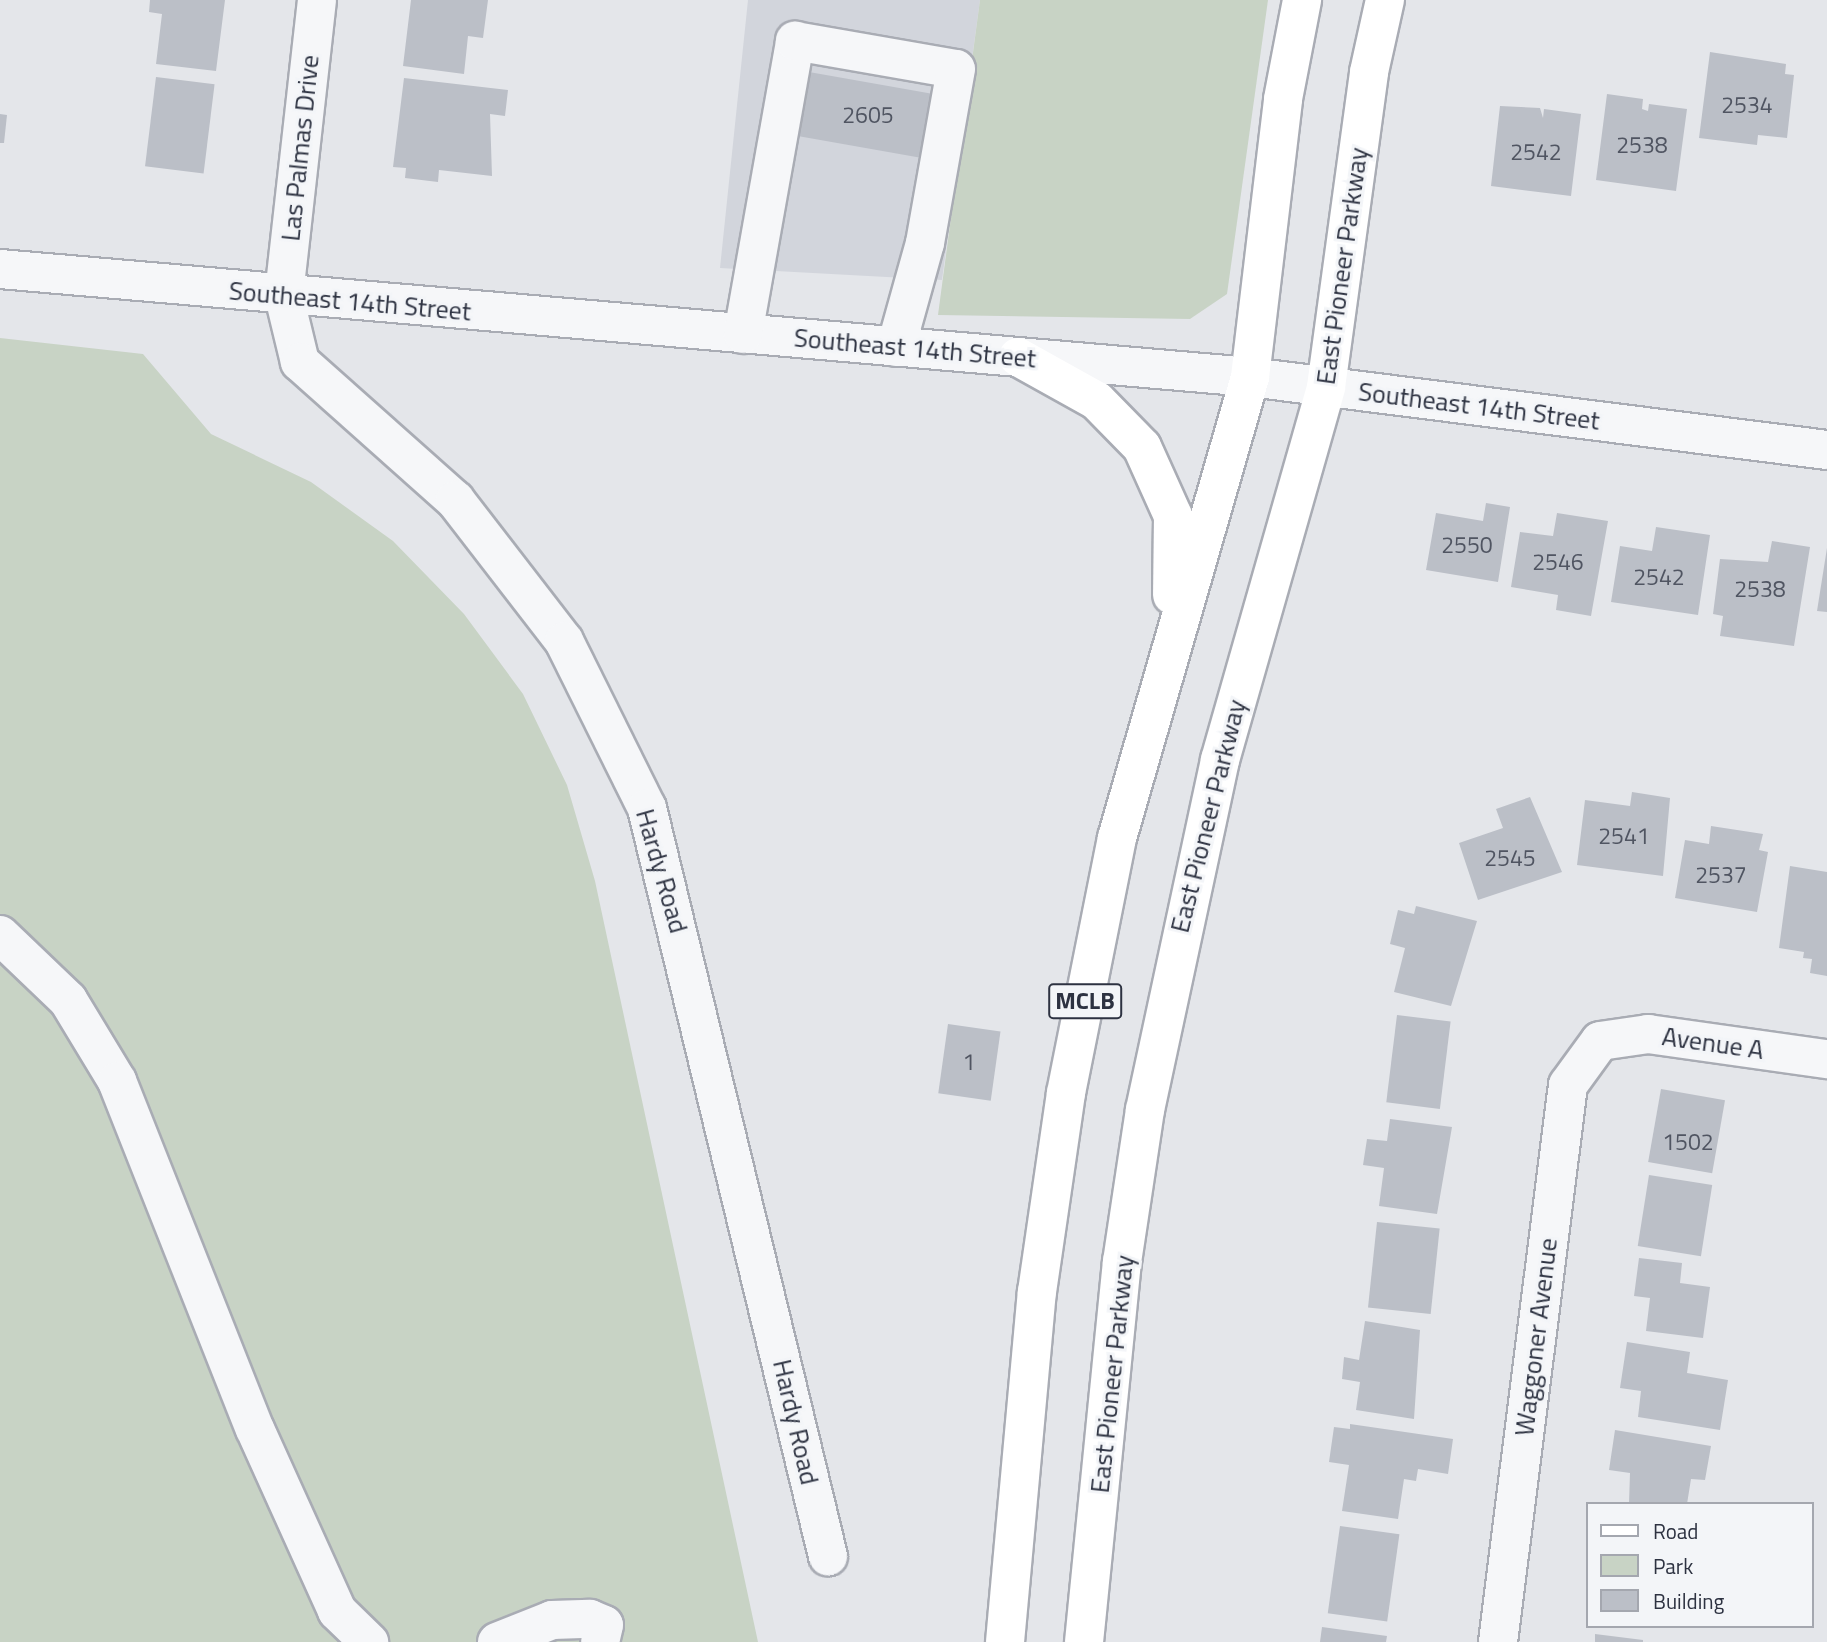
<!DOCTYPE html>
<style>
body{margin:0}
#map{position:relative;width:1827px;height:1642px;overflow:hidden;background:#e4e6ea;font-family:"Titillium Web",sans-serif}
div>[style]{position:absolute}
.built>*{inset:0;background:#d2d5dc}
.green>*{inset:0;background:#c8d3c5}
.building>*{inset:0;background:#bbbfc7;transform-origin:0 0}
.roads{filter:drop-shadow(2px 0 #a9acb4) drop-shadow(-2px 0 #a9acb4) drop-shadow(0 2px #a9acb4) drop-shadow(0 -2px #a9acb4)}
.minor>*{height:38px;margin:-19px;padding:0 19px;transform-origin:19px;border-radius:19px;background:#f6f7f9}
.major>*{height:38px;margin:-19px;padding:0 19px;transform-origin:19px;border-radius:19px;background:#fff}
span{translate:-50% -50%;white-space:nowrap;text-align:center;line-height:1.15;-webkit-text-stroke:6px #f3f5f8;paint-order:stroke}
.number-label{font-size:23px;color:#505562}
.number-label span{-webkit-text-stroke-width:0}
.shield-label span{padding:2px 5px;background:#f3f5f8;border:2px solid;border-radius:5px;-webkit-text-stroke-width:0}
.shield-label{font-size:24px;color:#2d3241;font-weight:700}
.street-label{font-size:26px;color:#2d3241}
.legend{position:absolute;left:1586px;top:1502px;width:228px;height:126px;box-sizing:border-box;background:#f3f5f8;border:2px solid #a4a7af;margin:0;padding:9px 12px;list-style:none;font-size:21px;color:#2d3241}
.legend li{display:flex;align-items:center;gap:14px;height:35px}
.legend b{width:35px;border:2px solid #a4a7af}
</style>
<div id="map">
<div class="built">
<i style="clip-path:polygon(748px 0,980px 0,942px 280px,720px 268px)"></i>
</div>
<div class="green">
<i style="clip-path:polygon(980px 0,1268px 0,1227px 294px,1190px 319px,938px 315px)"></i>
<i style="clip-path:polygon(0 338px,143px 354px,211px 434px,311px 482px,393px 541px,464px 614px,523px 694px,567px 785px,595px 881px,758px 1642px,0 1642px)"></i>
</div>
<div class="building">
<i style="clip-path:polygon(150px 0,225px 0,216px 71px,156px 64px,162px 14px,149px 12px)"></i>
<i style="clip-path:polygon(411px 0,488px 0,483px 38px,468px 36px,464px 74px,403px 66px)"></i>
<i style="clip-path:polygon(1710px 52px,1786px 64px,1785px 74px,1794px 75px,1787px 138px,1758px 135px,1757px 145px,1699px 138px)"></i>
<i style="left:809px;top:72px;width:132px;height:65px;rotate:10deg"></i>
<i style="left:156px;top:77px;width:59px;height:90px;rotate:7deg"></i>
<i style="clip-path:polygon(404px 78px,508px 90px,505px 116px,490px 114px,492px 176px,439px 170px,438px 182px,405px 178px,406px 168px,393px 167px)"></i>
<i style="clip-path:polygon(1607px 94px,1643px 99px,1642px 109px,1648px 111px,1649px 104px,1687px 109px,1676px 191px,1596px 180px)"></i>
<i style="clip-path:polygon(1500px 106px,1540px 108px,1543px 118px,1544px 109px,1581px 114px,1571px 196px,1491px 186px)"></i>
<i style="clip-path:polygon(0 114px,7px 115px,4px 143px,0 143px)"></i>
<i style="clip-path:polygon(1486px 503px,1510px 507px,1498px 582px,1426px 570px,1436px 513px,1483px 521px)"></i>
<i style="clip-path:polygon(1557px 513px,1608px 521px,1591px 616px,1556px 610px,1558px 595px,1511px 587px,1520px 532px,1553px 536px)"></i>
<i style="clip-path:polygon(1656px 527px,1710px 535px,1698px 615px,1611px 602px,1620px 546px,1652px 551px)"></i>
<i style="clip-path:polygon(1772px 541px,1810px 547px,1794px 646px,1720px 636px,1723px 616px,1713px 614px,1720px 559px,1768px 562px)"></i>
<i style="clip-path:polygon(1827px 548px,1827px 612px,1817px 611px)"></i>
<i style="clip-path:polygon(1632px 792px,1670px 798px,1663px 876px,1577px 865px,1585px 800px,1630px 806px)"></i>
<i style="clip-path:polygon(1530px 797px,1562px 872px,1478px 900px,1459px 843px,1503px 828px,1496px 809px)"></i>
<i style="clip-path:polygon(1711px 826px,1763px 834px,1759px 850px,1768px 852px,1757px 912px,1675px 898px,1685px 840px,1709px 844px)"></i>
<i style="clip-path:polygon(1790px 866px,1827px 872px,1827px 976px,1810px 973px,1812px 959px,1803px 958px,1804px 952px,1779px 948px)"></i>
<i style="clip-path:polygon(1416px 906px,1477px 921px,1451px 1006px,1394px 992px,1405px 948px,1390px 944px,1398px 910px,1414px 914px)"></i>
<i style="left:1397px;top:1015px;width:54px;height:88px;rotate:7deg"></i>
<i style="left:948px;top:1024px;width:53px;height:70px;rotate:8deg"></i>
<i style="left:1661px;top:1089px;width:65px;height:74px;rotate:10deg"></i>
<i style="clip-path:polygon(1390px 1119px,1452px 1127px,1437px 1214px,1379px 1206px,1384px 1168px,1363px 1165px,1367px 1139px,1387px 1141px)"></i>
<i style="left:1649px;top:1175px;width:64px;height:72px;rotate:9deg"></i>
<i style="left:1377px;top:1222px;width:63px;height:86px;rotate:6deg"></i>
<i style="clip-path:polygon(1639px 1258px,1682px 1263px,1680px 1283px,1710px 1287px,1703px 1338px,1646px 1331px,1650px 1298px,1634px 1296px)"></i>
<i style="clip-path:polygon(1365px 1321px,1420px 1330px,1414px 1419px,1356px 1410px,1360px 1382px,1342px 1379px,1344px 1357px,1359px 1360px)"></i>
<i style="clip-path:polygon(1627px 1342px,1690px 1352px,1687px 1373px,1728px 1380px,1720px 1430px,1638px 1417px,1641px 1391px,1620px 1388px)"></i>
<i style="clip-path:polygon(1350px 1424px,1453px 1439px,1448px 1474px,1418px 1469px,1416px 1481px,1404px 1479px,1398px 1519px,1342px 1511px,1349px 1465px,1329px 1462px,1334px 1427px,1350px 1429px)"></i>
<i style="clip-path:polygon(1615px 1430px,1711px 1446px,1705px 1480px,1691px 1479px,1687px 1504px,1629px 1504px,1630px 1473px,1609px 1470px)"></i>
<i style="left:1340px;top:1526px;width:60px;height:88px;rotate:8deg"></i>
<i style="clip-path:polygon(1322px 1627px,1387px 1636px,1386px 1642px,1320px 1642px)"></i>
<i style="clip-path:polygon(1595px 1634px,1643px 1640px,1643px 1642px,1595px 1642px)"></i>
</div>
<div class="roads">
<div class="minor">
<i style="left:317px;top:0;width:298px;rotate:96.4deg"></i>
<i style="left:284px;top:296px;width:68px;rotate:76.4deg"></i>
<i style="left:300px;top:362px;width:208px;rotate:41.7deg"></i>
<i style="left:455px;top:500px;width:178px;rotate:52.3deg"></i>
<i style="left:564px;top:641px;width:186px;rotate:63.6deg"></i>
<i style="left:647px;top:808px;width:770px;rotate:76.4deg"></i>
<i style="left:0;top:269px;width:1255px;rotate:4.94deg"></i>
<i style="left:1250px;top:377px;width:582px;rotate:7.21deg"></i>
<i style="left:743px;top:334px;width:298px;rotate:-79.9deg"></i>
<i style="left:795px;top:41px;width:163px;rotate:9.9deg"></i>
<i style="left:956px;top:69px;width:177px;rotate:100.1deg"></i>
<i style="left:925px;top:243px;width:108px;rotate:105.6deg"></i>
<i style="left:0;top:935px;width:94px;rotate:43.7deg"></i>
<i style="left:68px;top:1000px;width:95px;rotate:58.8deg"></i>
<i style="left:117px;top:1081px;width:374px;rotate:68.4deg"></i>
<i style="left:255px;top:1429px;width:200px;rotate:65.7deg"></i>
<i style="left:337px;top:1611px;width:45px;rotate:44.1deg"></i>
<i style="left:497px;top:1642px;width:59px;rotate:-21.8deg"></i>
<i style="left:552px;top:1620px;width:38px;rotate:-2deg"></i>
<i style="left:590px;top:1619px;width:15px;rotate:23deg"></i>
<i style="left:604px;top:1625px;width:17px;rotate:103deg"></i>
<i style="left:1498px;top:1642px;width:561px;rotate:-82.84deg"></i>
<i style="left:1568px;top:1085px;width:54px;rotate:-54deg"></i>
<i style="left:1600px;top:1041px;width:49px;rotate:-8.3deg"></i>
<i style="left:1648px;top:1034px;width:181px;rotate:8deg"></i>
</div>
<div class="major">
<i style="left:1018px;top:357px;width:90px;rotate:29.1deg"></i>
<i style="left:1097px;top:401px;width:64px;rotate:45.6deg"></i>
<i style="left:1142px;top:447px;width:76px;rotate:65.8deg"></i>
<i style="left:1173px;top:516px;width:79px;rotate:90.7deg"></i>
<i style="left:1005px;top:1642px;width:351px;rotate:-84.8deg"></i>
<i style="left:1037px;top:1292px;width:201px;rotate:-81.7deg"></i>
<i style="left:1066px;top:1093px;width:260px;rotate:-78.7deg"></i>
<i style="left:1117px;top:838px;width:480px;rotate:-73.9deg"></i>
<i style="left:1250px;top:377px;width:280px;rotate:-83.2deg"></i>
<i style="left:1283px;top:99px;width:101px;rotate:-79.1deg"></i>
<i style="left:1084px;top:1642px;width:382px;rotate:-84.3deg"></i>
<i style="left:1122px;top:1262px;width:154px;rotate:-81.4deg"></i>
<i style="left:1145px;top:1110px;width:358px;rotate:-77.9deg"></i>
<i style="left:1220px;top:760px;width:388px;rotate:-74.1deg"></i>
<i style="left:1326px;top:387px;width:318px;rotate:-82.2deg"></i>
<i style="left:1369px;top:72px;width:74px;rotate:-77.5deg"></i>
</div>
</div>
<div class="number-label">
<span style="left:1747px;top:105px">2534</span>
<span style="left:868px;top:115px">2605</span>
<span style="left:1642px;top:145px">2538</span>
<span style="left:1536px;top:152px">2542</span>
<span style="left:1467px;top:545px">2550</span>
<span style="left:1558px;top:562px">2546</span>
<span style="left:1659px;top:577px">2542</span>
<span style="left:1760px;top:589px">2538</span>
<span style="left:1624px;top:836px">2541</span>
<span style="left:1510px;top:858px">2545</span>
<span style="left:1721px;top:875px">2537</span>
<span style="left:969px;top:1062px">1</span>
<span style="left:1688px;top:1142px">1502</span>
</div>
<div class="shield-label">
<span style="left:1085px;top:1001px">MCLB</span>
</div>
<div class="street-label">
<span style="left:300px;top:148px;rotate:-84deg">Las Palmas Drive</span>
<span style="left:1342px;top:266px;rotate:-82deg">East Pioneer Parkway</span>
<span style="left:350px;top:301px;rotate:5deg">Southeast 14th Street</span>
<span style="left:915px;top:348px;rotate:5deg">Southeast 14th Street</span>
<span style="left:1479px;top:406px;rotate:7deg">Southeast 14th Street</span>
<span style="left:1208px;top:816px;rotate:-76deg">East Pioneer Parkway</span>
<span style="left:662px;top:871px;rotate:74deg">Hardy Road</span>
<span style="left:1713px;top:1043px;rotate:8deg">Avenue A</span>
<span style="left:1536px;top:1337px;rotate:-83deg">Waggoner Avenue</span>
<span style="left:1112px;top:1374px;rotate:-84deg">East Pioneer Parkway</span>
<span style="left:796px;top:1422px;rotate:77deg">Hardy Road</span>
</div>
<ul class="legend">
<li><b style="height:9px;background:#fff"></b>Road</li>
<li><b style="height:19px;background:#c8d3c5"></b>Park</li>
<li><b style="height:19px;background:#bbbfc7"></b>Building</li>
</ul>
</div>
